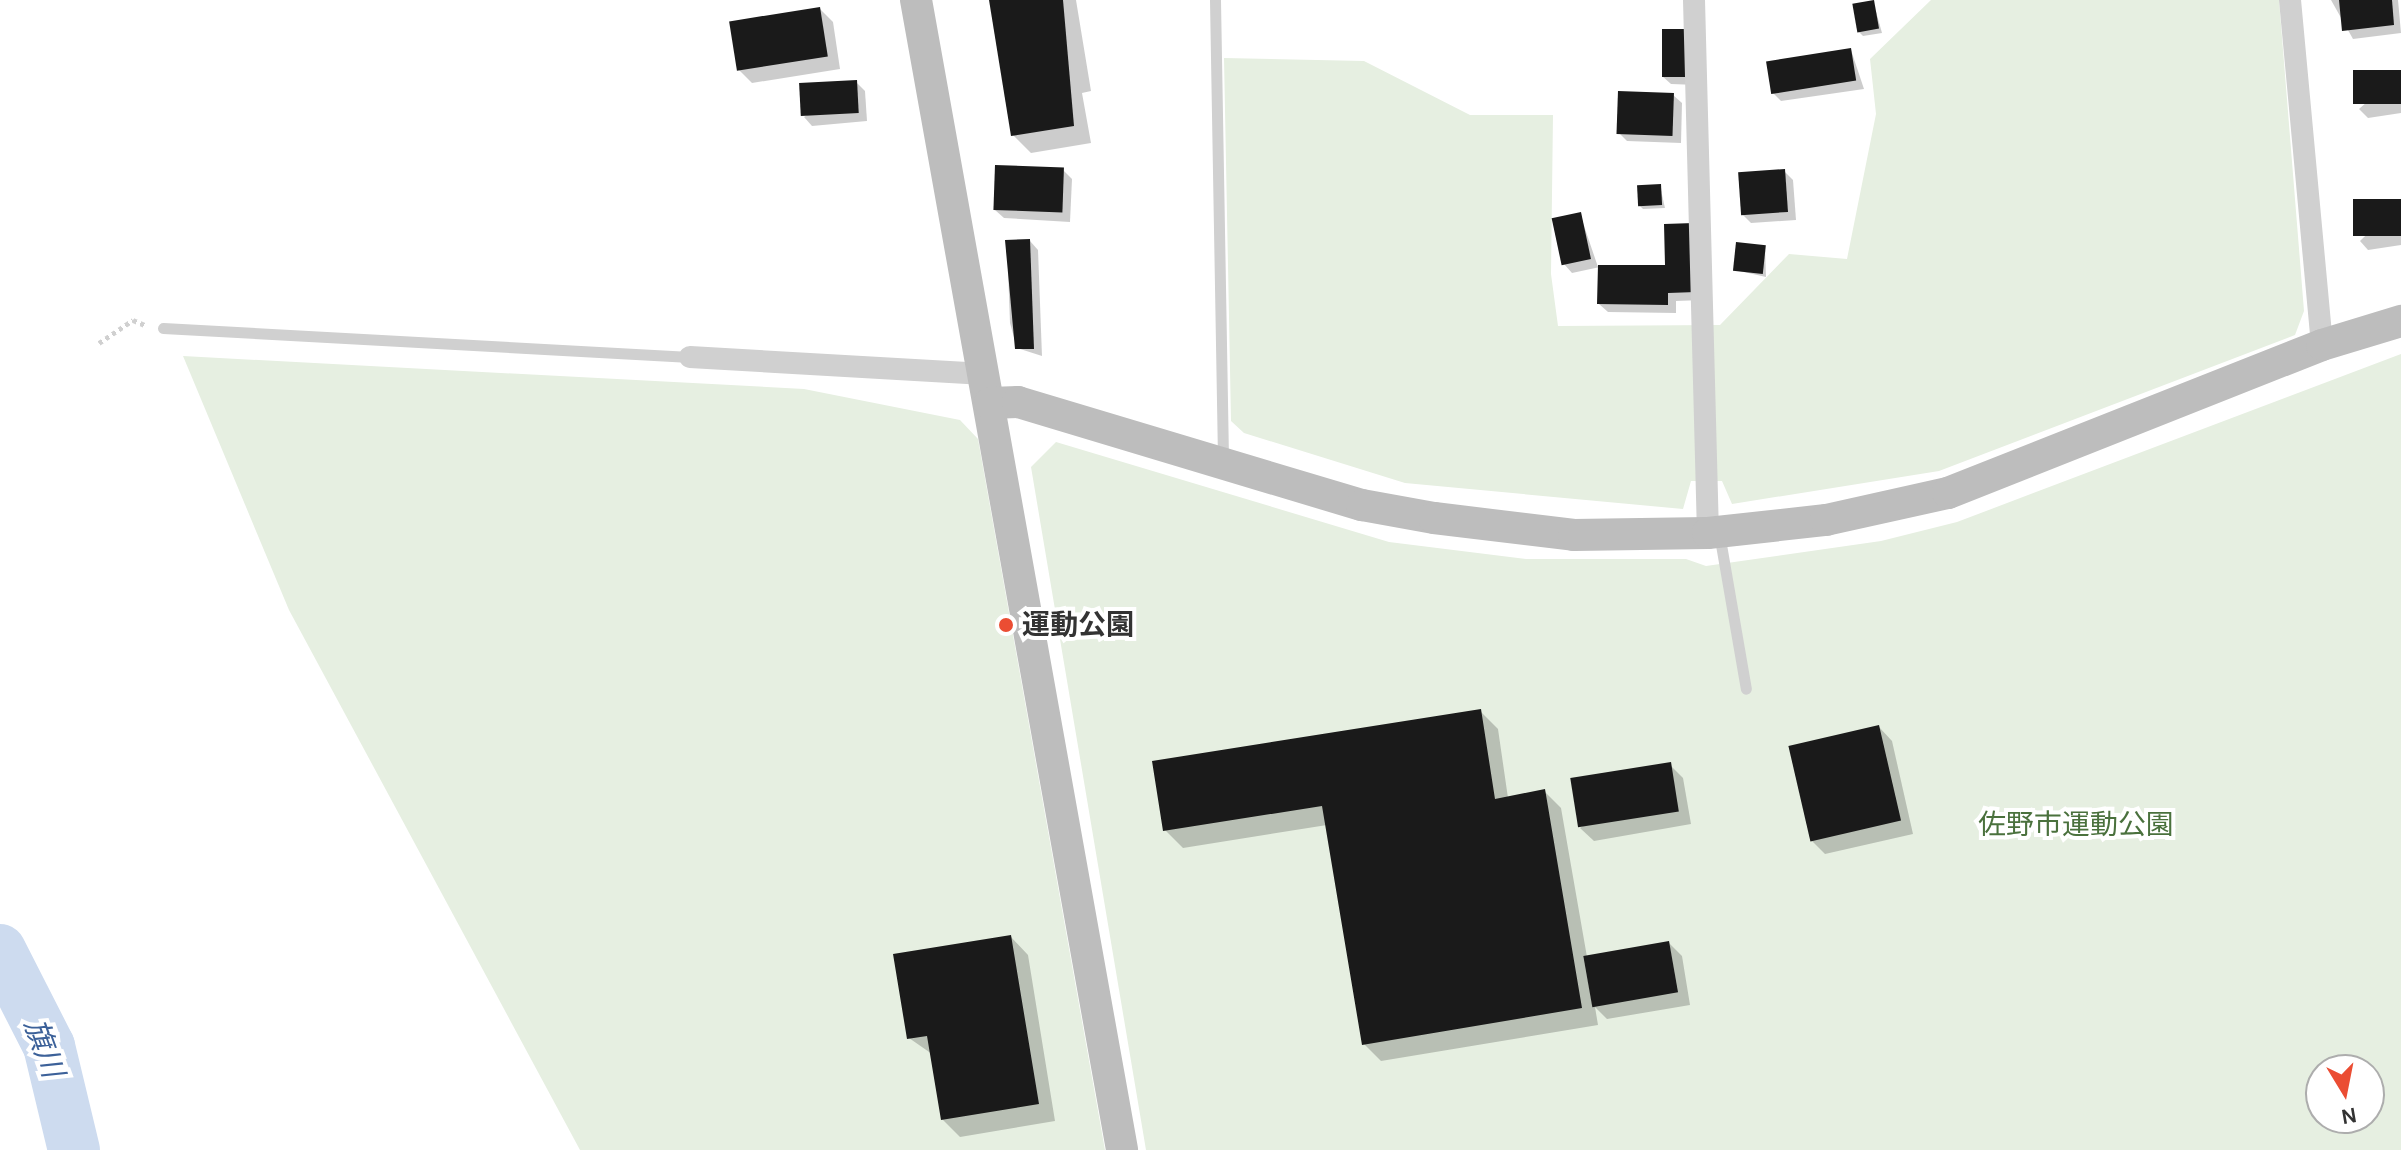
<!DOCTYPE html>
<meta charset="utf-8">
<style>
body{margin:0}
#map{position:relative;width:2401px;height:1150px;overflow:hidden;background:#fff;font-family:Karla,"Noto Sans JP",sans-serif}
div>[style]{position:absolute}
.green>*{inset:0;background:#e6efe1}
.shadow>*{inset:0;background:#0003}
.river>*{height:52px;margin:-26px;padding:0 26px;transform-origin:26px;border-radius:26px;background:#cddbef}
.building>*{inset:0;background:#1a1a1a;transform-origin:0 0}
.path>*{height:5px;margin-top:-2.5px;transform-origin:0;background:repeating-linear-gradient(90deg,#d0d0d0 0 4px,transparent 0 8px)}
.lane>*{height:11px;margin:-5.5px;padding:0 5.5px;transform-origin:5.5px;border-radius:5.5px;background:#d0d0d0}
.street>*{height:22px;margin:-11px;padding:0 11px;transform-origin:11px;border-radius:11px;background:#d0d0d0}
.secondary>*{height:32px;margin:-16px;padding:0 16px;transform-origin:16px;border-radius:16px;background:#bdbdbd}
.dots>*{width:22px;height:22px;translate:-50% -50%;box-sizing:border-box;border:4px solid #fff;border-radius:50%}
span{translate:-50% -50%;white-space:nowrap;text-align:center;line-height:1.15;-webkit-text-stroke:8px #fff;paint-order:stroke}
.poi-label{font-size:28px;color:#333;font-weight:700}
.left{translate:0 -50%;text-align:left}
.park-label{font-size:28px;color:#4a713d}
.water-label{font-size:30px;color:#3c6199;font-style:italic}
.north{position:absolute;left:2305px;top:1054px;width:80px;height:80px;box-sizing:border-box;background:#fff;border:2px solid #adadad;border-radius:50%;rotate:170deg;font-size:22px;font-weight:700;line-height:32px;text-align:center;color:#333}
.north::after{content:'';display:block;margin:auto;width:28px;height:36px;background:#eb4d33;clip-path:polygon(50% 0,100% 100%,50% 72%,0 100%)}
</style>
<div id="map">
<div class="green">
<i style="clip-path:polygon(1931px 0,2279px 0,2304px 311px,2295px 335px,1939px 471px,1732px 504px,1722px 481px,1691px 481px,1683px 509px,1405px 483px,1244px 433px,1231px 421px,1224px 58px,1364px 61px,1470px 115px,1553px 115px,1551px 274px,1558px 326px,1720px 325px,1789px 254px,1847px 259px,1876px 114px,1870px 59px)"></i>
<i style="clip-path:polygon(evenodd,2401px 354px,2401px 1150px,1146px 1150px,1031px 467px,1056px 442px,1389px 542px,1526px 559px,1686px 559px,1706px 566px,1881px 541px,1957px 522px,2401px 354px,2321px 1070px,2369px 1070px,2369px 1118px,2321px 1118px,2321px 1070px)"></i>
<i style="clip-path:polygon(183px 356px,804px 389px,960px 420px,978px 439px,1105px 1150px,580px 1150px,289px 610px)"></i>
</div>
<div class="shadow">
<i style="clip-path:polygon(991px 0,1076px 0,1091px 91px,1082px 93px,1091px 143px,1031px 153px,1013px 135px)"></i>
<i style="clip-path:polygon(2331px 0,2398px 0,2401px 33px,2353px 39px)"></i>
<i style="clip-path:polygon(1873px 1px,1882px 33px,1863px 36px,1859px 32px)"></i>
<i style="clip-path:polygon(820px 9px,833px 22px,840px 69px,752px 83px,739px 70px)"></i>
<i style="clip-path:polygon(1664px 31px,1697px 85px,1671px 84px,1662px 76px)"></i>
<i style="clip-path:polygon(1851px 50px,1864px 89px,1781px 101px,1772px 92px)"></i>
<i style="clip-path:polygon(2401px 72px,2401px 113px,2368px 118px,2359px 109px)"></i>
<i style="clip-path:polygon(856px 82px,865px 91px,867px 121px,812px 126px,804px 117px)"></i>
<i style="clip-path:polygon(1673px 95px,1682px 103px,1681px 143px,1627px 141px,1619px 133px)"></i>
<i style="clip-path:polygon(1063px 170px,1072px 179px,1070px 222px,1004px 218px,995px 210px)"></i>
<i style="clip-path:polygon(1784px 171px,1793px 180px,1796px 220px,1751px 223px,1743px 215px)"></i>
<i style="clip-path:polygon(1660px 186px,1665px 208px,1643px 209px,1639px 205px)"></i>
<i style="clip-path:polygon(2401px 201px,2401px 245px,2368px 250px,2360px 241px)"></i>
<i style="clip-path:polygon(1580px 214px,1598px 267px,1667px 267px,1703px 300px,1676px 301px,1676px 313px,1608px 312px,1599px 304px,1600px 267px,1572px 273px,1564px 264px)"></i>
<i style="clip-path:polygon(1030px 241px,1038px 250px,1042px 356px,1017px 348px,1010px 323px,1007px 242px)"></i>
<i style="clip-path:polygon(1765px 247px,1766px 277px,1735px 270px)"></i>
<i style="clip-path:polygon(1480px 711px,1498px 729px,1508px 798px,1544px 791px,1561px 808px,1587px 957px,1669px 943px,1682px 956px,1690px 1005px,1607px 1019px,1595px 1007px,1598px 1025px,1381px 1061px,1364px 1044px,1327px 825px,1183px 848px,1165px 830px)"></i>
<i style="clip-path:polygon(1879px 727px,1892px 741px,1913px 834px,1825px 854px,1812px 841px)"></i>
<i style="clip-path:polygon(1670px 765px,1683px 778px,1691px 824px,1594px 841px,1580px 828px)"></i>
<i style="clip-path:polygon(1011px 937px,1028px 955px,1055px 1121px,960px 1137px,942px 1119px,932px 1054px,909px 1038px)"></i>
</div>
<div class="river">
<i style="left:0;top:950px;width:108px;rotate:63deg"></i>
<i style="left:49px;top:1046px;width:107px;rotate:76.5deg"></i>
</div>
<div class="building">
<i style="clip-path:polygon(989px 0,1063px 0,1074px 126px,1011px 136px)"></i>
<i style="left:1874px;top:0;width:29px;height:22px;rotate:80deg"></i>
<i style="clip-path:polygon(2339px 0,2392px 0,2394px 25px,2342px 31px)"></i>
<i style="left:820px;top:7px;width:50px;height:92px;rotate:81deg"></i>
<i style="left:1662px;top:29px;width:28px;height:48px"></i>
<i style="left:1851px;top:48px;width:33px;height:86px;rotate:81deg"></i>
<i style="left:2401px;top:70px;width:34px;height:48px;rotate:90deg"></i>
<i style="left:857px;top:80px;width:33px;height:58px;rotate:87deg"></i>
<i style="left:1618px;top:91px;width:56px;height:43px;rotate:2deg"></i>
<i style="left:995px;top:165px;width:69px;height:45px;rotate:2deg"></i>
<i style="left:1785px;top:169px;width:43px;height:47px;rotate:86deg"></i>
<i style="left:1661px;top:184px;width:21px;height:24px;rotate:87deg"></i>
<i style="left:2401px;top:199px;width:37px;height:48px;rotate:90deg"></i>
<i style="left:1581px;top:212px;width:48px;height:30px;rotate:78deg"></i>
<i style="clip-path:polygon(1694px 223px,1696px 292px,1668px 293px,1668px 305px,1597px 304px,1598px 265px,1665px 265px,1664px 224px)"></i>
<i style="clip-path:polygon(1030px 239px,1034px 349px,1015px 349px,1005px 240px)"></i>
<i style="left:1736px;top:242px;width:30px;height:29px;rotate:6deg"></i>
<i style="clip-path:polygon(1481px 709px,1495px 799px,1545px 789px,1582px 1008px,1362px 1045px,1322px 806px,1163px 831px,1152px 761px)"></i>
<i style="left:1879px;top:725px;width:98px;height:93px;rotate:77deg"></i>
<i style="left:1671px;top:762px;width:50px;height:102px;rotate:81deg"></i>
<i style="clip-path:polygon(1011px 935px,1039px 1104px,941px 1120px,927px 1036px,907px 1039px,893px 954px)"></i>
<i style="left:1669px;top:941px;width:52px;height:87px;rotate:80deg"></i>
</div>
<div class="path">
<i style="left:99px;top:343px;width:41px;rotate:-34.1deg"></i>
<i style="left:133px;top:320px;width:15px;rotate:23deg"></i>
</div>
<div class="lane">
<i style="left:1215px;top:0;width:459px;rotate:89deg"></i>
<i style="left:163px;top:328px;width:528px;rotate:3.15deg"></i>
<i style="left:1719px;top:533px;width:158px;rotate:80.2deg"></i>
</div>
<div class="street">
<i style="left:1694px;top:0;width:533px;rotate:88.5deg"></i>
<i style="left:2290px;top:0;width:346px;rotate:84.7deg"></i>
<i style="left:690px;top:357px;width:295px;rotate:3.3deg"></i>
</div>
<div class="secondary">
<i style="left:916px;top:0;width:1168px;rotate:79.84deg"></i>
<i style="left:990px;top:403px;width:28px;rotate:-2deg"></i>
<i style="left:1018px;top:402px;width:359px;rotate:16.7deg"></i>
<i style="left:1362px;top:505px;width:73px;rotate:10.2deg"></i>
<i style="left:1434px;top:518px;width:141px;rotate:6.9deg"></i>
<i style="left:1574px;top:535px;width:134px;rotate:-0.9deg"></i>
<i style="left:1708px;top:533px;width:119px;rotate:-6.3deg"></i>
<i style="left:1826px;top:520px;width:125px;rotate:-12.5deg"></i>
<i style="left:1948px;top:493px;width:402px;rotate:-21.6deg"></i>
<i style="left:2322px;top:345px;width:83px;rotate:-16.9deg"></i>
</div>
<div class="dots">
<i style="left:1006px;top:625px;background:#eb4d33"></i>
</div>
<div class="poi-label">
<span class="left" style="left:1022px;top:625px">運動公園</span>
</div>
<div class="park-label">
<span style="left:2076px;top:825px">佐野市運動公園</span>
</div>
<div class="water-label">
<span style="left:44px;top:1048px;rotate:70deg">旗川</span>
</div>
<div class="north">N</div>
</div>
